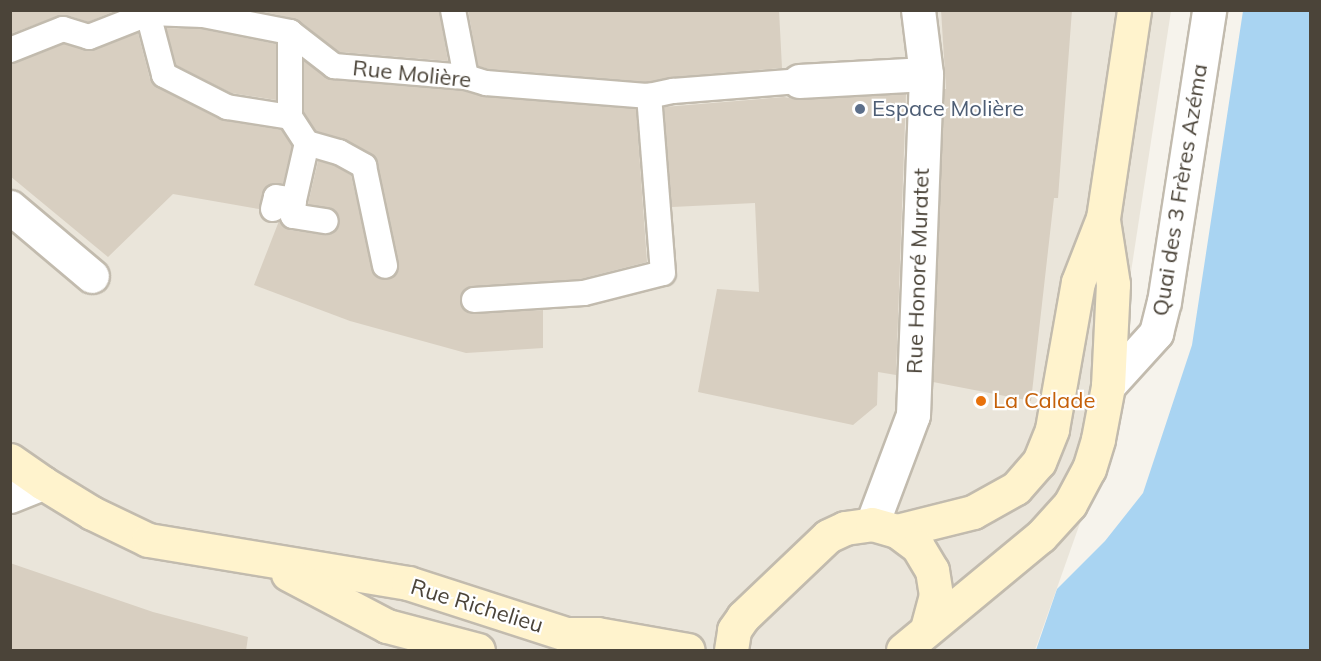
<!DOCTYPE html>
<meta charset="utf-8">
<style>
body{margin:0}
#map{position:relative;width:1321px;height:661px;overflow:hidden;background:#f6f3ec;font-family:Mulish,sans-serif}
div>[style]{position:absolute}
.residential>*{inset:0;background:#eae5da}
.water>*{inset:0;background:#a9d4f2}
.building>*{inset:0;background:#d8cfc1}
.roads{filter:drop-shadow(2px 0 #c2bbae) drop-shadow(-2px 0 #c2bbae) drop-shadow(0 2px #c2bbae) drop-shadow(0 -2px #c2bbae)}
.lane>*{height:24px;margin:-12px;padding:0 12px;transform-origin:12px;border-radius:12px;background:#fff}
.street>*{height:33px;margin:-16.5px;padding:0 16.5px;transform-origin:16.5px;border-radius:16.5px;background:#fff}
.secondary>*{height:33px;margin:-16.5px;padding:0 16.5px;transform-origin:16.5px;border-radius:16.5px;background:#fff3cd}
.dots>*{width:16px;height:16px;translate:-50% -50%;box-sizing:border-box;border:3px solid #fff;border-radius:50%}
span{translate:-50% -50%;white-space:nowrap;text-align:center;line-height:1.15;-webkit-text-stroke:4.5px #fff;paint-order:stroke}
.street-label{font-size:22px;color:#4b4439}
.service-label{font-size:22px;color:#4e5e75}
.left{translate:0 -50%;text-align:left}
.food-label{font-size:22px;color:#c56008}
.frame{position:absolute;inset:0;border:12px solid #4b4439;pointer-events:none}
</style>
<div id="map">
<div class="residential">
<i style="clip-path:polygon(10px 11px,1171px 11px,1102px 461px,1035px 650px,11px 650px)"></i>
</div>
<div class="water">
<i style="clip-path:polygon(1243px 11px,1310px 11px,1310px 650px,1036px 650px,1057px 589px,1105px 541px,1143px 493px,1192px 345px)"></i>
</div>
<div class="building">
<i style="clip-path:polygon(10px 10px,117px 10px,88px 22px,67px 15px,58px 16px,10px 34px)"></i>
<i style="clip-path:polygon(254px 10px,439px 10px,448px 61px,339px 52px,297px 19px)"></i>
<i style="clip-path:polygon(468px 10px,779px 10px,782px 68px,672px 77px,648px 82px,489px 69px,478px 66px)"></i>
<i style="clip-path:polygon(941px 10px,1072px 10px,1058px 198px,1054px 198px,1031px 401px,933px 382px,944px 89px,946px 89px)"></i>
<i style="clip-path:polygon(166px 28px,201px 29px,276px 44px,276px 100px,231px 93px,176px 65px)"></i>
<i style="clip-path:polygon(138px 33px,150px 79px,157px 87px,221px 120px,282px 130px,292px 146px,283px 184px,272px 183px,266px 187px,259px 209px,173px 194px,108px 257px,10px 176px,10px 64px,64px 44px,93px 50px)"></i>
<i style="clip-path:polygon(304px 61px,333px 80px,463px 91px,485px 97px,636px 109px,647px 262px,580px 279px,467px 288px,461px 294px,460px 301px,468px 313px,543px 310px,543px 348px,466px 353px,350px 321px,254px 285px,279px 221px,290px 230px,324px 235px,337px 229px,339px 216px,335px 210px,308px 204px,318px 161px,334px 165px,351px 175px,374px 275px,387px 280px,394px 277px,399px 270px,376px 158px,346px 140px,316px 131px,304px 113px)"></i>
<i style="clip-path:polygon(906px 94px,896px 375px,878px 372px,877px 405px,853px 425px,698px 392px,717px 289px,759px 292px,755px 203px,672px 207px,664px 107px,784px 97px,800px 100px)"></i>
<i style="clip-path:polygon(10px 563px,153px 612px,248px 637px,246px 651px,10px 651px)"></i>
</div>
<div class="roads">
<div class="lane">
<i style="left:147px;top:10px;width:67px;rotate:75.3deg"></i>
<i style="left:164px;top:75px;width:71px;rotate:26.9deg"></i>
<i style="left:227px;top:107px;width:64px;rotate:9deg"></i>
<i style="left:290px;top:117px;width:31px;rotate:57deg"></i>
<i style="left:453px;top:10px;width:68px;rotate:79deg"></i>
<i style="left:10px;top:50px;width:57px;rotate:-21.6deg"></i>
<i style="left:63px;top:29px;width:27px;rotate:17deg"></i>
<i style="left:89px;top:37px;width:66px;rotate:-21.5deg"></i>
<i style="left:150px;top:13px;width:53px;rotate:2.2deg"></i>
<i style="left:203px;top:15px;width:89px;rotate:11.1deg"></i>
<i style="left:290px;top:32px;width:56px;rotate:37.7deg"></i>
<i style="left:334px;top:66px;width:132px;rotate:4.8deg"></i>
<i style="left:466px;top:77px;width:21px;rotate:17deg"></i>
<i style="left:486px;top:83px;width:164px;rotate:4.6deg"></i>
<i style="left:649px;top:96px;width:25px;rotate:-12deg"></i>
<i style="left:673px;top:91px;width:126px;rotate:-4.5deg"></i>
<i style="left:290px;top:117px;width:85px;rotate:-90deg"></i>
<i style="left:307px;top:143px;width:33px;rotate:16deg"></i>
<i style="left:339px;top:152px;width:29px;rotate:29deg"></i>
<i style="left:364px;top:166px;width:102px;rotate:78.1deg"></i>
<i style="left:294px;top:200px;width:16px;rotate:94deg"></i>
<i style="left:293px;top:216px;width:33px;rotate:9deg"></i>
<i style="left:273px;top:209px;width:12px;rotate:-76deg"></i>
<i style="left:276px;top:197px;width:18px;rotate:9deg"></i>
<i style="left:294px;top:200px;width:58px;rotate:-77.2deg"></i>
<i style="left:474px;top:300px;width:110px;rotate:-3.6deg"></i>
<i style="left:584px;top:293px;width:81px;rotate:-14.2deg"></i>
<i style="left:663px;top:273px;width:178px;rotate:-94.5deg"></i>
</div>
<div class="street">
<i style="left:799px;top:81px;width:127px;rotate:-3.2deg"></i>
<i style="left:10px;top:207px;width:107px;rotate:40.1deg"></i>
<i style="left:1108px;top:386px;width:72px;rotate:-47.8deg"></i>
<i style="left:1156px;top:333px;width:32px;rotate:-76deg"></i>
<i style="left:1164px;top:302px;width:295px;rotate:-81.2deg"></i>
<i style="left:10px;top:496px;width:35px;rotate:-22deg"></i>
<i style="left:872px;top:524px;width:116px;rotate:-69.4deg"></i>
<i style="left:913px;top:415px;width:341px;rotate:-87.8deg"></i>
<i style="left:926px;top:74px;width:64px;rotate:-97.1deg"></i>
</div>
<div class="secondary">
<i style="left:10px;top:460px;width:40px;rotate:34.9deg"></i>
<i style="left:43px;top:483px;width:57px;rotate:31.5deg"></i>
<i style="left:92px;top:513px;width:62px;rotate:25.7deg"></i>
<i style="left:148px;top:540px;width:264px;rotate:9.4deg"></i>
<i style="left:408px;top:583px;width:166px;rotate:17.9deg"></i>
<i style="left:566px;top:634px;width:31px"></i>
<i style="left:597px;top:634px;width:92px;rotate:10deg"></i>
<i style="left:897px;top:531px;width:78px;rotate:-14deg"></i>
<i style="left:973px;top:512px;width:49px;rotate:-29.2deg"></i>
<i style="left:1016px;top:488px;width:35px;rotate:-49deg"></i>
<i style="left:1039px;top:462px;width:35px;rotate:-68deg"></i>
<i style="left:1052px;top:429px;width:149px;rotate:-80deg"></i>
<i style="left:1078px;top:282px;width:69px;rotate:-68.7deg"></i>
<i style="left:1103px;top:218px;width:210px;rotate:-81.5deg"></i>
<i style="left:288px;top:574px;width:112px;rotate:27.7deg"></i>
<i style="left:387px;top:626px;width:94px;rotate:14.8deg"></i>
<i style="left:731px;top:650px;width:20px;rotate:-81deg"></i>
<i style="left:734px;top:630px;width:16px;rotate:-55deg"></i>
<i style="left:743px;top:617px;width:117px;rotate:-43.6deg"></i>
<i style="left:828px;top:536px;width:19px;rotate:-25deg"></i>
<i style="left:845px;top:528px;width:27px;rotate:-8deg"></i>
<i style="left:872px;top:524px;width:26px;rotate:16deg"></i>
<i style="left:897px;top:531px;width:26px;rotate:37deg"></i>
<i style="left:918px;top:547px;width:27px;rotate:59deg"></i>
<i style="left:932px;top:570px;width:25px;rotate:81deg"></i>
<i style="left:936px;top:595px;width:35px;rotate:105deg"></i>
<i style="left:903px;top:650px;width:179px;rotate:-39.6deg"></i>
<i style="left:1041px;top:536px;width:43px;rotate:-47.8deg"></i>
<i style="left:1070px;top:504px;width:40px;rotate:-62deg"></i>
<i style="left:1089px;top:469px;width:31px;rotate:-73deg"></i>
<i style="left:1098px;top:439px;width:54px;rotate:-79.3deg"></i>
<i style="left:1108px;top:386px;width:102px;rotate:-87.2deg"></i>
<i style="left:1113px;top:284px;width:65px;rotate:-98.9deg"></i>
</div>
</div>
<div class="dots">
<i style="left:860px;top:109px;background:#5c6f8a"></i>
<i style="left:981px;top:401px;background:#e8710a"></i>
</div>
<div class="street-label">
<span style="left:412px;top:74px;rotate:6deg">Rue Molière</span>
<span style="left:1180px;top:190px;rotate:-81deg">Quai des 3 Frères Azéma</span>
<span style="left:918px;top:271px;rotate:-88deg">Rue Honoré Muratet</span>
<span style="left:477px;top:606px;rotate:17deg">Rue Richelieu</span>
</div>
<div class="service-label">
<span class="left" style="left:872px;top:109px">Espace Molière</span>
</div>
<div class="food-label">
<span class="left" style="left:993px;top:401px">La Calade</span>
</div>
<div class="frame"></div>
</div>
